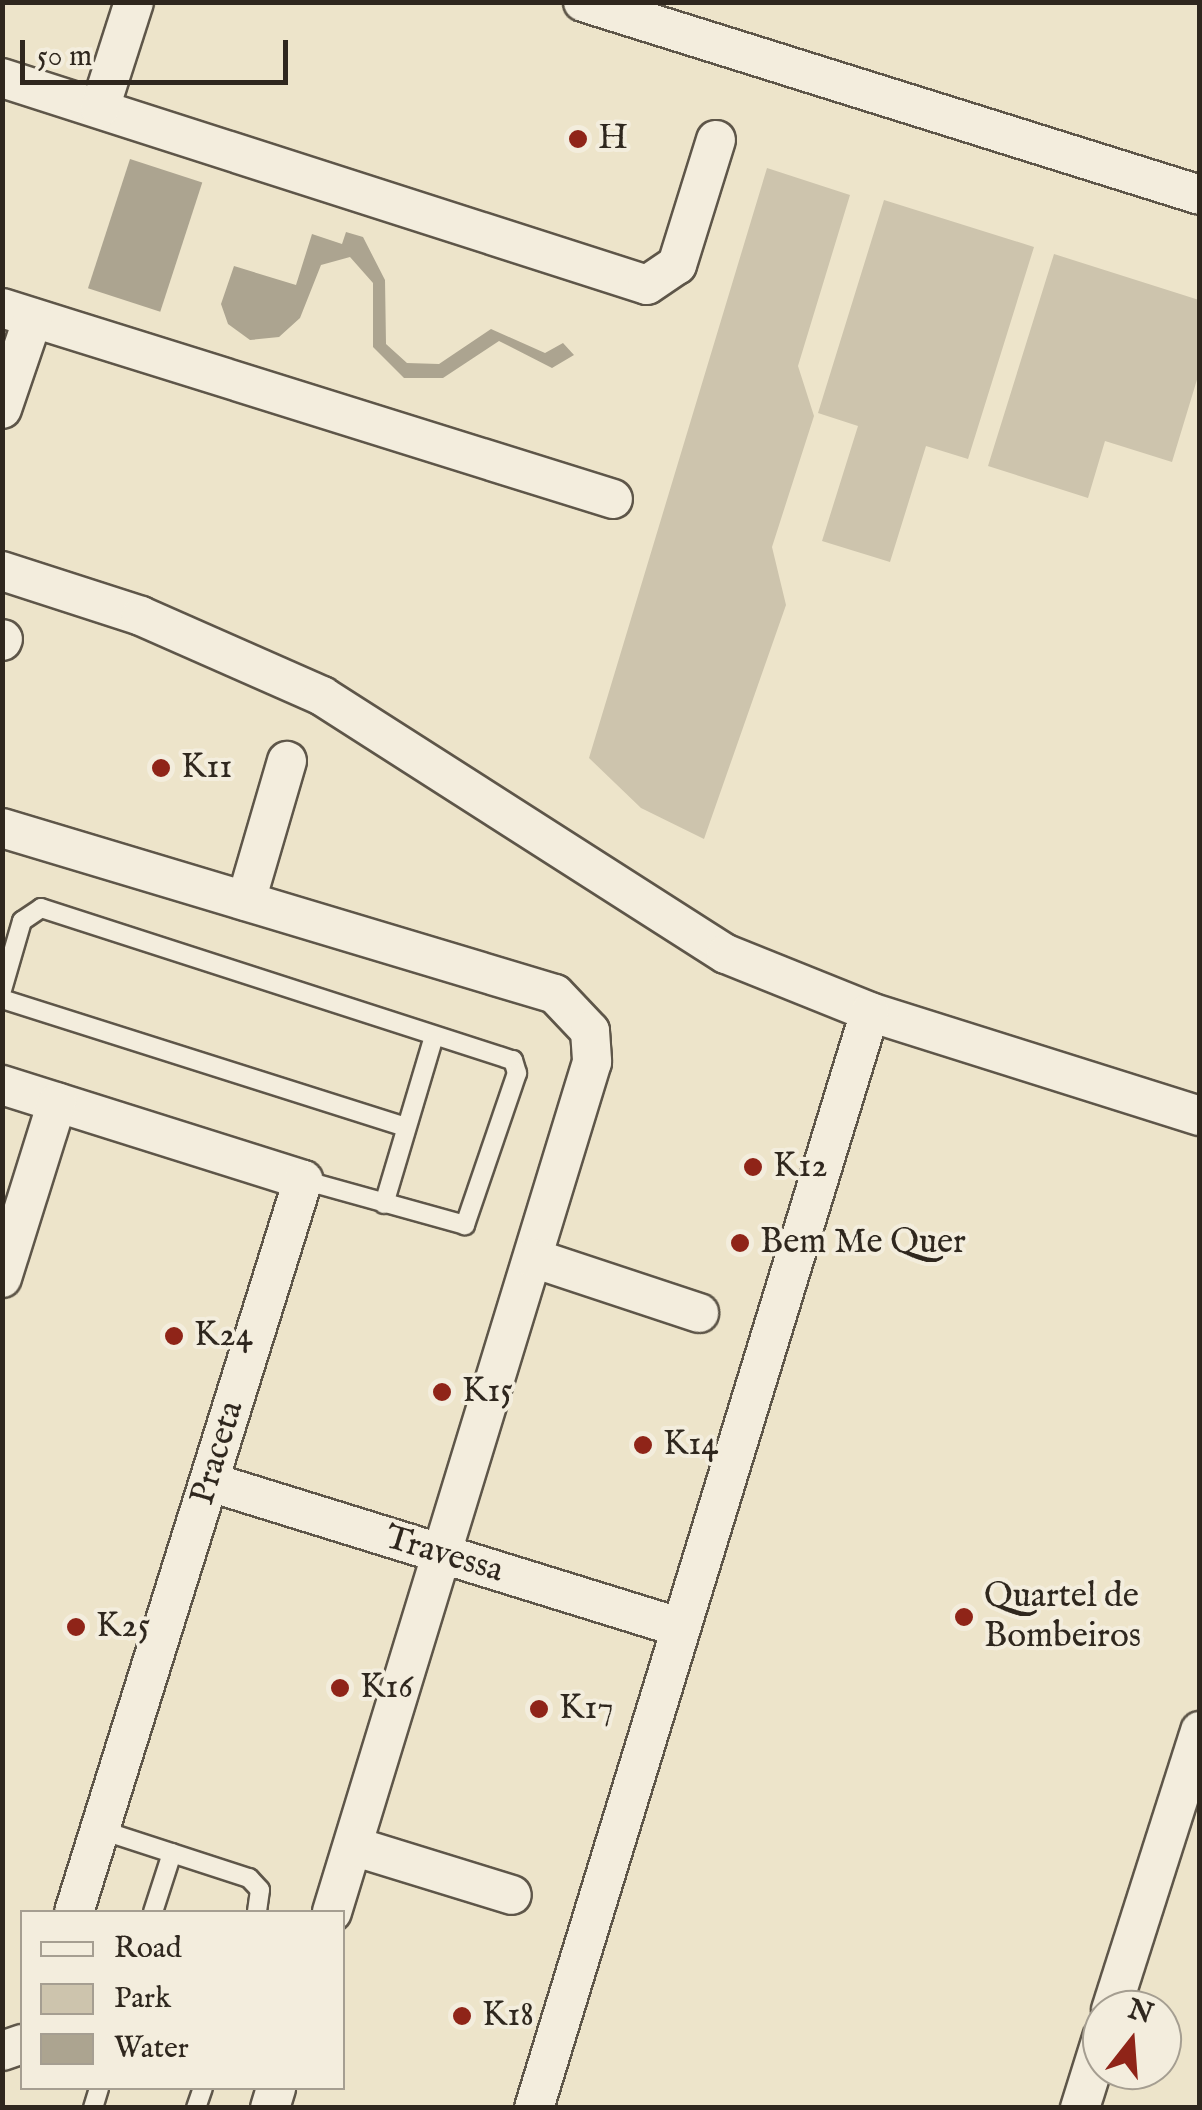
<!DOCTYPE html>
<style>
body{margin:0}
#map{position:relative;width:1202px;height:2110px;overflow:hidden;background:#ede4ca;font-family:"IM FELL English",serif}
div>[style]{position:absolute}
.green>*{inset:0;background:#cdc4ad}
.water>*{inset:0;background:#aca490;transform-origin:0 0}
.roads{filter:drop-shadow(2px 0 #5e5649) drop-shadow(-2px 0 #5e5649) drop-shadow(0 2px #5e5649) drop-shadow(0 -2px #5e5649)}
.service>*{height:18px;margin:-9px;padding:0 9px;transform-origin:9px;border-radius:9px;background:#f3eddd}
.minor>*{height:38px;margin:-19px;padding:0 19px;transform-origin:19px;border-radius:19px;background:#f3eddd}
.dots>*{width:28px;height:28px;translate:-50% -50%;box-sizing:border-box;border:5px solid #f3eddd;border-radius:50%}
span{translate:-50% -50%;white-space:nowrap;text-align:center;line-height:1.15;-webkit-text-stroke:8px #f3eddd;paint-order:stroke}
.poi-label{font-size:35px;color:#2f271e}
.left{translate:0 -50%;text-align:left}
.street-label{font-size:35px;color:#2f271e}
.frame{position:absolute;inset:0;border:5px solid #2f271e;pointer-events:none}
.legend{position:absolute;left:20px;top:1910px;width:325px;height:180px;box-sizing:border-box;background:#f3eddd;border:2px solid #a59e91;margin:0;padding:12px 18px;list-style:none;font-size:30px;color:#2f271e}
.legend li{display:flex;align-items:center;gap:20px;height:50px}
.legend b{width:50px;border:2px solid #a59e91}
.north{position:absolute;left:1082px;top:1990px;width:100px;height:100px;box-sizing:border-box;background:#f3eddd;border:2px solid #a59e91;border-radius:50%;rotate:17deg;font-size:28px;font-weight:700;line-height:40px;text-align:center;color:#2f271e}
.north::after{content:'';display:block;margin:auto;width:35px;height:45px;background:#8f2418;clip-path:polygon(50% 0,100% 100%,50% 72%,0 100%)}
.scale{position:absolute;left:20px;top:40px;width:268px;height:45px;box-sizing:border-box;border:5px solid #2f271e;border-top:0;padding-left:12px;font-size:30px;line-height:35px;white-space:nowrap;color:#2f271e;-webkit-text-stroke:8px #f3eddd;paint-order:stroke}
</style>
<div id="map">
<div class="green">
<i style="clip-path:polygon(767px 168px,850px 195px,798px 366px,814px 416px,772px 547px,786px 605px,704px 839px,641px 808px,589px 758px)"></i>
<i style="clip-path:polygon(884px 200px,1034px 247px,968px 459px,926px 446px,890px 562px,822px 541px,858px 426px,818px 413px)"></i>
<i style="clip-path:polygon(1054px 254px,1199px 300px,1199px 373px,1172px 462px,1105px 441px,1088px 498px,988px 466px)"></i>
</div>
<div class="water">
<i style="left:130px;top:159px;width:76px;height:136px;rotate:18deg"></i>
<i style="clip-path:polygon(346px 232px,363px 237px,385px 280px,386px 344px,407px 363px,439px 364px,491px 329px,545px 353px,563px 343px,574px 355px,552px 368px,499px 341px,443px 378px,404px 378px,373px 347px,373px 283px,350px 257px,321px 265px,300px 318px,279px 337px,250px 340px,228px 324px,221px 304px,234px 266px,296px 285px,312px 234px,342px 244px)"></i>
</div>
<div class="roads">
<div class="service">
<i style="left:2px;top:990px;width:72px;rotate:-73.8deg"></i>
<i style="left:22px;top:921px;width:23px;rotate:-34deg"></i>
<i style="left:41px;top:908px;width:496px;rotate:17.9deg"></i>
<i style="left:513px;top:1060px;width:14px;rotate:73deg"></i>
<i style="left:517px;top:1073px;width:161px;rotate:108.9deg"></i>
<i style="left:465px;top:1225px;width:168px;rotate:-164.5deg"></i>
<i style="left:2px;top:999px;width:423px;rotate:17.6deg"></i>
<i style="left:384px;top:1204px;width:175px;rotate:-73.4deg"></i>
<i style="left:101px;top:1830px;width:156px;rotate:18deg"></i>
<i style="left:249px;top:1878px;width:16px;rotate:47deg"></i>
<i style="left:260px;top:1890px;width:22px;rotate:98deg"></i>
<i style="left:153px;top:1912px;width:62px;rotate:-72.1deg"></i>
<i style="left:93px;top:2108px;width:21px;rotate:-73deg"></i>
<i style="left:196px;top:2108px;width:21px;rotate:-71deg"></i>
</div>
<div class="minor">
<i style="left:583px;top:2px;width:646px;rotate:17.37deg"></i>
<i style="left:2px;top:78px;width:677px;rotate:17.79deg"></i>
<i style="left:647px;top:285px;width:36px;rotate:-34deg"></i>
<i style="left:677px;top:265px;width:131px;rotate:-72.7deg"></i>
<i style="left:100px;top:108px;width:111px;rotate:-72.2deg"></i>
<i style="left:2px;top:308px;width:640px;rotate:17.36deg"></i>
<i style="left:2px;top:409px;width:96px;rotate:-71.2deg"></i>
<i style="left:2px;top:571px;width:146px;rotate:17.9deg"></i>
<i style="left:141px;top:616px;width:198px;rotate:23.8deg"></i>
<i style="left:322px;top:696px;width:479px;rotate:32.6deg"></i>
<i style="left:726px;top:954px;width:155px;rotate:21.9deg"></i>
<i style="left:870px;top:1012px;width:346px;rotate:17.5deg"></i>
<i style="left:2px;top:641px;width:2px;rotate:-63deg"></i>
<i style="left:2px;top:828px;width:577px;rotate:16.71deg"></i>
<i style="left:555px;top:994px;width:51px;rotate:46.6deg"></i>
<i style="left:590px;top:1031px;width:31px;rotate:86deg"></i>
<i style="left:592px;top:1062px;width:889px;rotate:107.01deg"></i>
<i style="left:246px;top:901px;width:146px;rotate:-73.7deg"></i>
<i style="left:2px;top:1085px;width:316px;rotate:17.5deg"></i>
<i style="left:303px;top:1180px;width:767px;rotate:107.37deg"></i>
<i style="left:533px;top:1258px;width:175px;rotate:18.3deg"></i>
<i style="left:2px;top:1278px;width:184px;rotate:-72.6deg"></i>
<i style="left:210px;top:1482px;width:490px;rotate:17.2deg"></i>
<i style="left:353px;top:1846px;width:166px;rotate:17.1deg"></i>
<i style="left:1111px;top:2010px;width:293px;rotate:-72.3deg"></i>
<i style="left:2px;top:2051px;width:21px;rotate:-19deg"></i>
<i style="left:270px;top:2108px;width:21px;rotate:-73deg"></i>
<i style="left:534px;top:2108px;width:1146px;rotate:-72.96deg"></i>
<i style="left:1080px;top:2108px;width:73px;rotate:-72.6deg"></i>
</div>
</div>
<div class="dots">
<i style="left:578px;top:139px;background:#8f2418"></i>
<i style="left:161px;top:768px;background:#8f2418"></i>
<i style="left:753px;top:1167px;background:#8f2418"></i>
<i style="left:740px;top:1243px;background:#8f2418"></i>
<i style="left:174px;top:1336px;background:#8f2418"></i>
<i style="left:442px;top:1392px;background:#8f2418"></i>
<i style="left:643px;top:1445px;background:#8f2418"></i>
<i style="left:964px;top:1617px;background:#8f2418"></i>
<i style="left:76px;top:1627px;background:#8f2418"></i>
<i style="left:340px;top:1688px;background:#8f2418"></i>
<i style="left:539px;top:1709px;background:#8f2418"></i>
<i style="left:462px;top:2016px;background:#8f2418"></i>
</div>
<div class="poi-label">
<span class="left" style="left:598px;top:139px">H</span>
<span class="left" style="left:181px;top:768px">K11</span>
<span class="left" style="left:773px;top:1167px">K12</span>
<span class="left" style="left:760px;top:1243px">Bem Me Quer</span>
<span class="left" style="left:194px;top:1336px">K24</span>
<span class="left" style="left:462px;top:1392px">K15</span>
<span class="left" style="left:663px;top:1445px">K14</span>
<span class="left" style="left:984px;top:1617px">Quartel de<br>Bombeiros</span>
<span class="left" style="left:96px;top:1627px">K25</span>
<span class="left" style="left:360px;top:1688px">K16</span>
<span class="left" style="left:559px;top:1709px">K17</span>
<span class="left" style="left:482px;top:2016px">K18</span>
</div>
<div class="street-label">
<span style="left:218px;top:1453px;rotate:-73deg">Praceta</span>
<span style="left:444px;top:1555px;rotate:17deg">Travessa</span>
</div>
<div class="frame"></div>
<ul class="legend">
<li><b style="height:12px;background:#f3eddd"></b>Road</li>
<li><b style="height:28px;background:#cdc4ad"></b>Park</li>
<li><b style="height:28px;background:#aca490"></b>Water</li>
</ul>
<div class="north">N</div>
<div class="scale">50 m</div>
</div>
